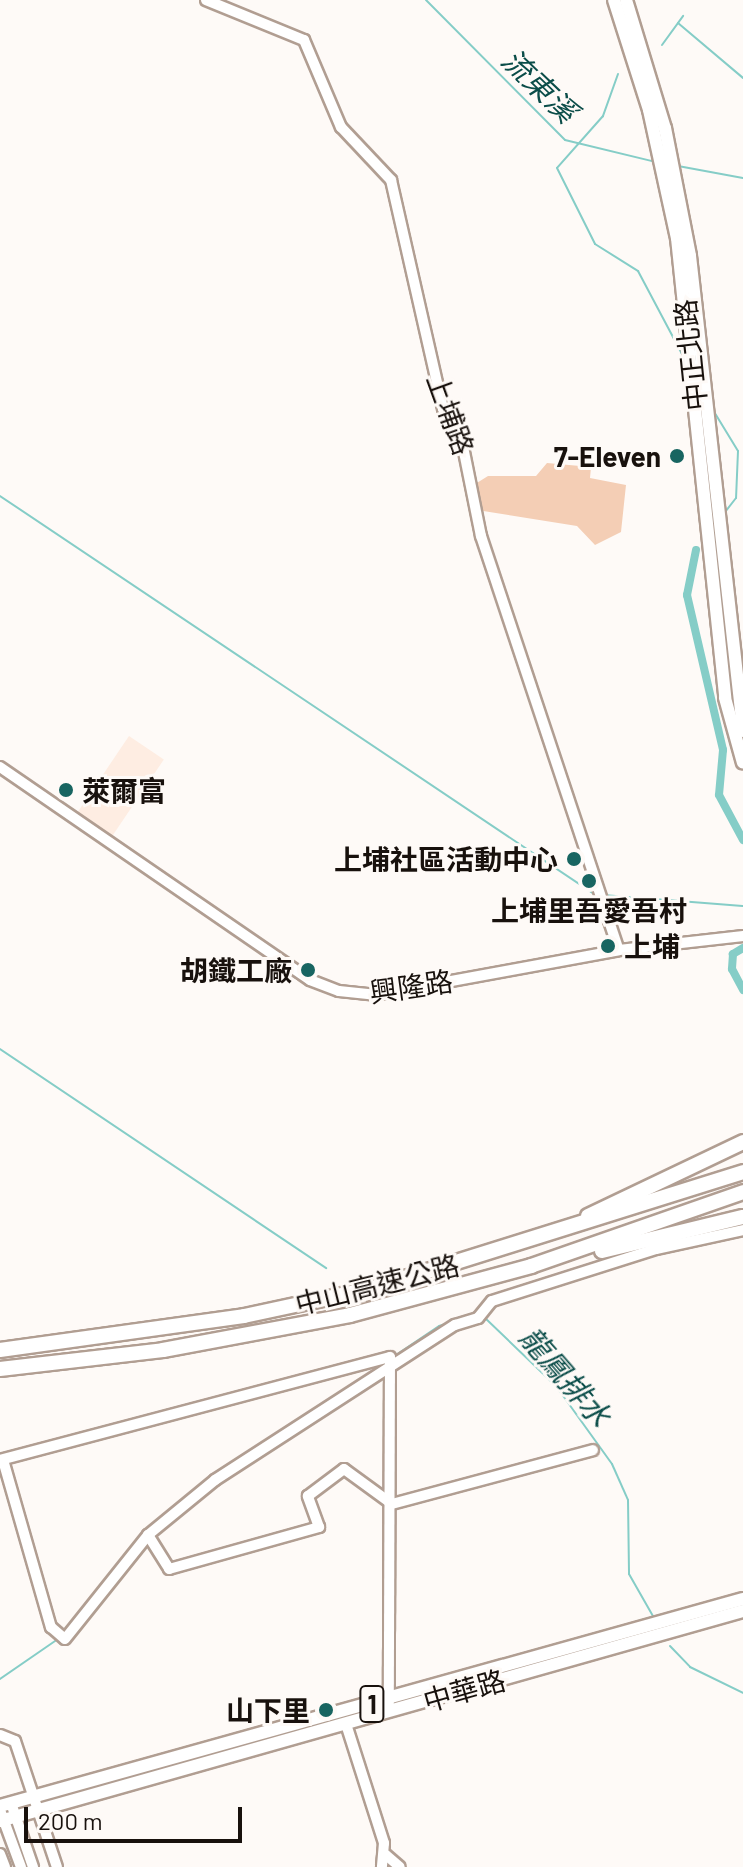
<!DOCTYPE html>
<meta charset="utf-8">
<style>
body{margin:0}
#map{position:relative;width:743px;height:1867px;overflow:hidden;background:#fefaf7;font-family:Barlow,"Noto Sans TC",sans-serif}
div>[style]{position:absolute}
.built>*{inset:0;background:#feede2;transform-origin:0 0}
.green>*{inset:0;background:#f4ceb5}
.stream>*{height:2px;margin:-1px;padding:0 1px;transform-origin:1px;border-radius:1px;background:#85cdc7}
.canal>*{height:8px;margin:-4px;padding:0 4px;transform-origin:4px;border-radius:4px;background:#85cdc7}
.roads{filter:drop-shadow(2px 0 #b19e92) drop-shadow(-2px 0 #b19e92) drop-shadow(0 2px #b19e92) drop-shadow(0 -2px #b19e92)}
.minor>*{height:10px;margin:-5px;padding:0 5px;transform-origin:5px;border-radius:5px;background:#fff}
.major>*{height:12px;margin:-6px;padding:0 6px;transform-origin:6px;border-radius:6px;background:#fff}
.highway>*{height:14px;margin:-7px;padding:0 7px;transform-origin:7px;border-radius:7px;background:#fff}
.dots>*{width:22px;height:22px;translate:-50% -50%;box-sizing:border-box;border:4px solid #fefaf7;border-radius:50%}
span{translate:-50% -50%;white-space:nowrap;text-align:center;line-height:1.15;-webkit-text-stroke:6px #fefaf7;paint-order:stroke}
.shield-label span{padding:2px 6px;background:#fefaf7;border:2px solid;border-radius:6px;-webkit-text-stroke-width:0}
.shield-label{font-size:26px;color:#18110d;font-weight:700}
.street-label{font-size:28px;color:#18110d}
.poi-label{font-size:28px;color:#18110d;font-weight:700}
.right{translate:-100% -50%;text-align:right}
.left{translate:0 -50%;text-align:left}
.water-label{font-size:30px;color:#0b4d49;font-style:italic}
.scale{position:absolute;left:24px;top:1807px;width:218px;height:36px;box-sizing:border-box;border:4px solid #18110d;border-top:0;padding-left:10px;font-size:24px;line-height:28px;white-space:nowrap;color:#18110d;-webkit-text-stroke:6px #fefaf7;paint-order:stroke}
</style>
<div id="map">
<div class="built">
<i style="left:129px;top:736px;width:42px;height:94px;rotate:34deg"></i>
</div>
<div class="green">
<i style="clip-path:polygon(547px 463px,591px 467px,590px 478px,626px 485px,621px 532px,595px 545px,577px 526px,477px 510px,472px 486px,488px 476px,536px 476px)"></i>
</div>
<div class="stream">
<i style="left:426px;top:0;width:197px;rotate:45.2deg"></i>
<i style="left:565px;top:140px;width:94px;rotate:13.6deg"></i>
<i style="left:678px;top:23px;width:85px;rotate:40.2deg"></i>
<i style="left:662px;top:45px;width:36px;rotate:-54deg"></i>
<i style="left:618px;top:74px;width:45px;rotate:109.7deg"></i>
<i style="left:603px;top:116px;width:69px;rotate:131.5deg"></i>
<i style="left:557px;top:168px;width:85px;rotate:63.4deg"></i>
<i style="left:595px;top:244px;width:51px;rotate:32.1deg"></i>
<i style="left:638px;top:271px;width:94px;rotate:62.1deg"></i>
<i style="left:678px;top:166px;width:66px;rotate:10.5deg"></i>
<i style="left:713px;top:410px;width:48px;rotate:58.6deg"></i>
<i style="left:738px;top:451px;width:47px;rotate:92.4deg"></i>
<i style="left:736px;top:498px;width:16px;rotate:128deg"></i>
<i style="left:0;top:496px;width:719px;rotate:33.82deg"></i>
<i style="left:603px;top:895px;width:140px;rotate:4.5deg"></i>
<i style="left:0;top:1049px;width:393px;rotate:33.9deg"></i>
<i style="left:484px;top:1317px;width:100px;rotate:43.8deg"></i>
<i style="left:556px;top:1386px;width:96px;rotate:54.3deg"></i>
<i style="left:612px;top:1464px;width:39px;rotate:66deg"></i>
<i style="left:628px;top:1500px;width:74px;rotate:89.2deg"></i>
<i style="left:629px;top:1574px;width:48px;rotate:60.3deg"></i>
<i style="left:393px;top:1357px;width:55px;rotate:-34deg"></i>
<i style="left:439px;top:1326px;width:37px;rotate:-17deg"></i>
<i style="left:354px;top:1384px;width:33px;rotate:-35deg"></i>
<i style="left:253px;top:1450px;width:62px;rotate:-33.2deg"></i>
<i style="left:122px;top:1560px;width:50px;rotate:-48.3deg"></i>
<i style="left:670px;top:1646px;width:29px;rotate:46deg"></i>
<i style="left:690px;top:1667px;width:59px;rotate:26.1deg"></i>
<i style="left:0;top:1679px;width:70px;rotate:-34.6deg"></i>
</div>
<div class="canal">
<i style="left:696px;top:550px;width:46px;rotate:101.3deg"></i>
<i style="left:687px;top:595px;width:159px;rotate:76.9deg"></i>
<i style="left:723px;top:750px;width:45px;rotate:95.1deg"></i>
<i style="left:719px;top:795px;width:51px;rotate:61.9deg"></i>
<i style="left:743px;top:948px;width:12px;rotate:149deg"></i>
<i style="left:733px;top:954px;width:15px;rotate:94deg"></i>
<i style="left:732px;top:969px;width:24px;rotate:62deg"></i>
</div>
<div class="roads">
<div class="minor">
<i style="left:206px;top:0;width:106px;rotate:22.2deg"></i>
<i style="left:304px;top:40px;width:95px;rotate:67deg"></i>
<i style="left:341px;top:127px;width:73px;rotate:46.7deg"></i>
<i style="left:391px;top:180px;width:235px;rotate:77.2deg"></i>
<i style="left:443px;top:409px;width:24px;rotate:48deg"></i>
<i style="left:459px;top:427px;width:111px;rotate:78.6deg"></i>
<i style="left:481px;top:536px;width:436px;rotate:71.6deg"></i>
<i style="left:0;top:767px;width:376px;rotate:34.5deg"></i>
<i style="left:310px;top:980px;width:31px;rotate:21deg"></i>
<i style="left:339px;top:991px;width:36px;rotate:6deg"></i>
<i style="left:375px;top:995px;width:248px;rotate:-10.4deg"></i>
<i style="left:619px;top:950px;width:125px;rotate:-6.4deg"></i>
<i style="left:0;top:1460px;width:403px;rotate:-14.8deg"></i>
<i style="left:390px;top:1357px;width:349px;rotate:90.2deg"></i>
<i style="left:3px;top:1460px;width:174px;rotate:74deg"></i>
<i style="left:51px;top:1627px;width:18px;rotate:41deg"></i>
<i style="left:65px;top:1639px;width:133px;rotate:-51.4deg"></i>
<i style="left:148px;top:1535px;width:87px;rotate:-39.4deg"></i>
<i style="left:215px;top:1480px;width:286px;rotate:-32.9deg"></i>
<i style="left:455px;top:1325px;width:24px;rotate:-17deg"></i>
<i style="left:478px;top:1318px;width:22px;rotate:-51deg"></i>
<i style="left:492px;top:1301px;width:172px;rotate:-17.6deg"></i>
<i style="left:656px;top:1249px;width:89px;rotate:-12.3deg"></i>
<i style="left:392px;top:1504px;width:208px;rotate:-15deg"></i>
<i style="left:148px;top:1535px;width:40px;rotate:58deg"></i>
<i style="left:169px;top:1569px;width:156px;rotate:-15.6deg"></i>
<i style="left:319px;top:1527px;width:33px;rotate:-110deg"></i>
<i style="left:308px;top:1496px;width:45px;rotate:-36.9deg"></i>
<i style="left:344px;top:1469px;width:59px;rotate:36.1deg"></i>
<i style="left:346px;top:1724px;width:125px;rotate:72.3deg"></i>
<i style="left:384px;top:1843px;width:24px;rotate:95deg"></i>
<i style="left:0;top:1735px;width:16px;rotate:22deg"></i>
<i style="left:15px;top:1741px;width:133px;rotate:71.6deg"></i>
<i style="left:11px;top:1803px;width:68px;rotate:71deg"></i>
<i style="left:0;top:1810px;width:61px;rotate:69.8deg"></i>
<i style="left:0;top:1854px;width:14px;rotate:69deg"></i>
<i style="left:386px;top:1855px;width:18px;rotate:41deg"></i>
</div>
<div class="major">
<i style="left:614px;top:0;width:115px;rotate:72.3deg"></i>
<i style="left:649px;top:110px;width:131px;rotate:77.7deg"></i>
<i style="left:677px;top:238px;width:462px;rotate:84deg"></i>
<i style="left:725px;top:698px;width:67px;rotate:74.5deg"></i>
<i style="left:626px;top:0;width:134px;rotate:73.1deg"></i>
<i style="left:665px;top:128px;width:130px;rotate:78.9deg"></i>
<i style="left:690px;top:256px;width:478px;rotate:83.6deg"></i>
<i style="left:0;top:1806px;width:771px;rotate:-15.57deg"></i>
<i style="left:0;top:1821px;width:772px;rotate:-15.78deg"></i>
</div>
<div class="highway">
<i style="left:588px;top:1216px;width:172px;rotate:-25.5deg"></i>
<i style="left:602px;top:1251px;width:145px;rotate:-13.6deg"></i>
<i style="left:0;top:1350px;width:246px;rotate:-7.9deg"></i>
<i style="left:244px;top:1316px;width:129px;rotate:-12.1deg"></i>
<i style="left:370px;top:1289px;width:391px;rotate:-17.4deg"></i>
<i style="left:0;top:1369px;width:164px;rotate:-6.6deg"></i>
<i style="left:163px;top:1350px;width:190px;rotate:-10.6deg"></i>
<i style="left:350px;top:1315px;width:188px;rotate:-15.1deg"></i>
<i style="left:531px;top:1266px;width:225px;rotate:-19.2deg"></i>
</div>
</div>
<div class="dots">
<i style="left:677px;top:456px;background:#186561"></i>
<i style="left:66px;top:790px;background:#186561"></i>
<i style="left:574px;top:859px;background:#186561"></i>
<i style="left:589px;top:881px;background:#186561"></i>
<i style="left:608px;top:946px;background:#186561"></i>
<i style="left:308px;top:970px;background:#186561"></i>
<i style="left:326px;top:1710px;background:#186561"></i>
</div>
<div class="shield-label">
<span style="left:372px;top:1704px">1</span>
</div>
<div class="street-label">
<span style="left:690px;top:355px;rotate:-96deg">中正北路</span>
<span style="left:451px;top:414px;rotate:70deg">上埔路</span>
<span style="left:411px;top:986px;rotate:-8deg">興隆路</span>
<span style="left:377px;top:1284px;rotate:-14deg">中山高速公路</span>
<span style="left:464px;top:1690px;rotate:-16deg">中華路</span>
</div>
<div class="poi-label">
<span class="right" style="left:661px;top:456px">7-Eleven</span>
<span class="left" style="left:82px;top:790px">萊爾富</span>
<span class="right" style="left:558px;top:859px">上埔社區活動中心</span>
<span style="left:589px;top:910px">上埔里吾愛吾村</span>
<span class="left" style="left:624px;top:946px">上埔</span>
<span class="right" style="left:292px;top:970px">胡鐵工廠</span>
<span class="right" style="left:310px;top:1710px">山下里</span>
</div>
<div class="water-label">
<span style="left:540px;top:85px;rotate:44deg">流東溪</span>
<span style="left:566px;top:1376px;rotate:49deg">龍鳳排水</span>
</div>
<div class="scale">200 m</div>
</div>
